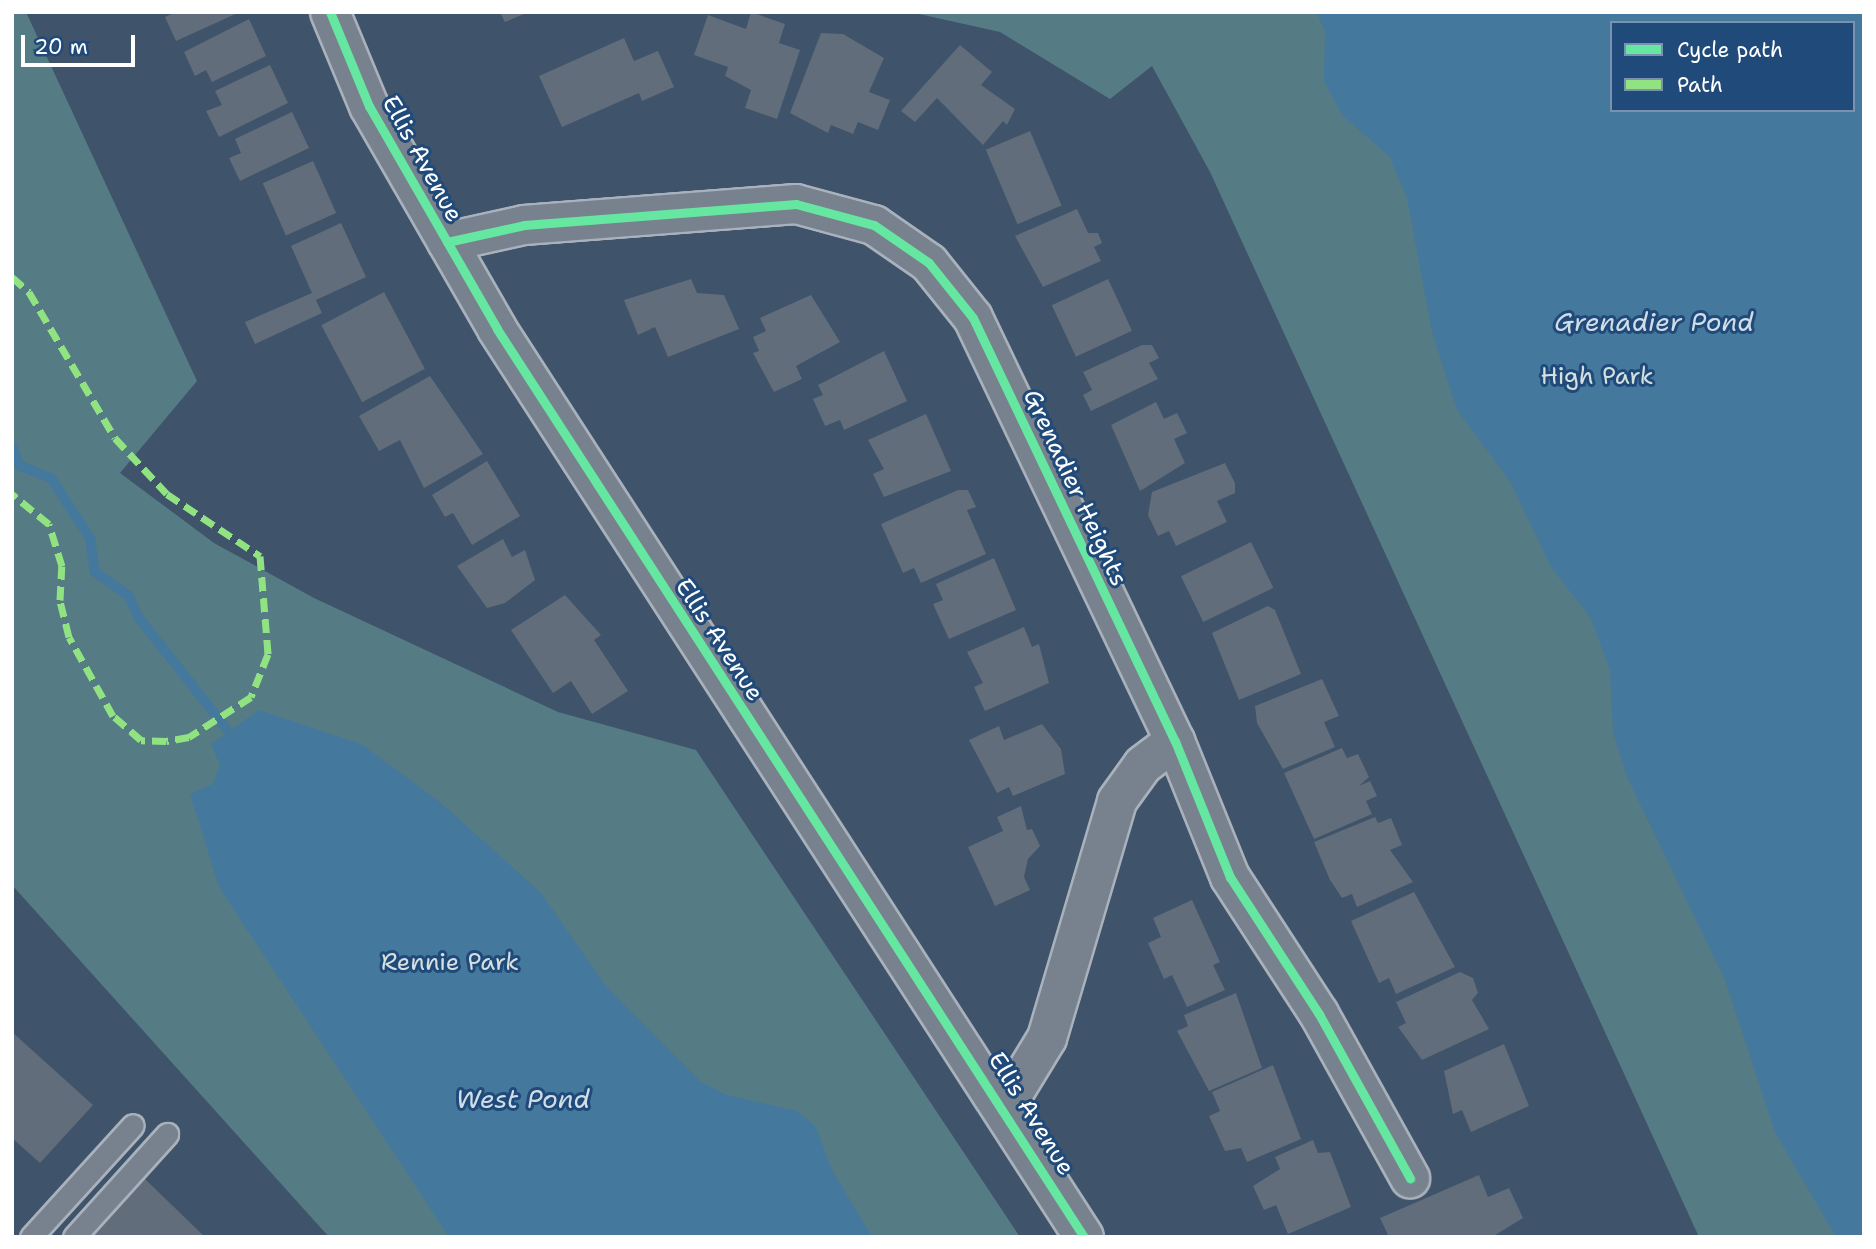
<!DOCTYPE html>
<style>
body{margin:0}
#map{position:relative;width:1876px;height:1249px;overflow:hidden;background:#3f536a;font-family:"Shantell Sans",sans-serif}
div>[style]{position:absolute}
.green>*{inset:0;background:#557b84}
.water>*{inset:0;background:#45789d}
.stream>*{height:10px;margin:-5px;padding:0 5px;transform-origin:5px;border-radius:5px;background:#45789d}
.building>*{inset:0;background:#616d7a;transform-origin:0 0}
.roads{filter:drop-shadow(2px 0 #a9b2bc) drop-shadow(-2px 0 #a9b2bc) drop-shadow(0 2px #a9b2bc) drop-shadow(0 -2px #a9b2bc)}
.lane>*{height:21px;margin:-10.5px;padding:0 10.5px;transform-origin:10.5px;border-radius:10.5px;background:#77828e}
.street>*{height:38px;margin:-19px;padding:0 19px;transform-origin:19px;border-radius:19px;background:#77828e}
.quiet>*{height:7px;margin-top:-3.5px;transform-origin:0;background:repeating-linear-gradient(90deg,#91e382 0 14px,transparent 0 21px)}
.cycleway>*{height:9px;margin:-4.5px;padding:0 4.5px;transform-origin:4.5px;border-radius:4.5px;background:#66e7a1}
span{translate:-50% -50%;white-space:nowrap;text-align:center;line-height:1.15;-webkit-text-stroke:6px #1f4a7a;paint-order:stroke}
.street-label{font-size:24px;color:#fff}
.park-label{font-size:24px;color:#d5e0e1}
.water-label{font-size:26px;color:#d1dee8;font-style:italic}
.frame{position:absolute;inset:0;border:14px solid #fff;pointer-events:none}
.legend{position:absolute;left:1610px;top:21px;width:245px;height:91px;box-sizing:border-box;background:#1f4a7a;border:2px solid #7992af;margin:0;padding:9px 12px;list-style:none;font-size:21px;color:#fff}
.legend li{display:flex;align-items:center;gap:14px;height:35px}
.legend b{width:35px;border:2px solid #7992af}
.scale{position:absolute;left:21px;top:35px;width:114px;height:32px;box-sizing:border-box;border:4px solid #fff;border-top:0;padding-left:9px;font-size:21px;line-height:24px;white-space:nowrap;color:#fff;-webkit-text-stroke:5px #1f4a7a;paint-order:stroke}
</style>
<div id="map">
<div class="green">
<i style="clip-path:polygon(12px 12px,26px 12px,197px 381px,120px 473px,214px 543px,314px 598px,558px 712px,696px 750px,1020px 1237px,329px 1237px,12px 885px)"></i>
<i style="clip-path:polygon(evenodd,910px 12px,1864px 12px,1864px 1237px,1699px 1237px,1210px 172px,1152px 66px,1110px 99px,1000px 32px,910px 12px,1612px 23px,1853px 23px,1853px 110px,1612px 110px,1612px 23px)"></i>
</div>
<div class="water">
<i style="clip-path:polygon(evenodd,1317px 12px,1864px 12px,1864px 1237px,1836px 1237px,1775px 1132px,1725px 980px,1627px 777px,1613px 733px,1610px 671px,1591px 618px,1551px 567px,1511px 483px,1457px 410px,1432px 332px,1407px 198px,1389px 156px,1343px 116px,1324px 81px,1325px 32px,1317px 12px,1612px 23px,1853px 23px,1853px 110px,1612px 110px,1612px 23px)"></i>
<i style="clip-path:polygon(259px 710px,363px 745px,441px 803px,541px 893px,606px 986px,701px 1082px,727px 1095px,797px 1111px,816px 1127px,831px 1168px,872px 1237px,449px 1237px,219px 887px,190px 794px,213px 784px,220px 765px,211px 744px)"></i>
</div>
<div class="stream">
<i style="left:12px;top:446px;width:22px;rotate:68deg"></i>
<i style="left:20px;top:466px;width:33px;rotate:21deg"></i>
<i style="left:51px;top:478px;width:72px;rotate:57deg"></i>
<i style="left:90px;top:538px;width:34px;rotate:82deg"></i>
<i style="left:95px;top:572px;width:42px;rotate:35.2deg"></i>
<i style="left:129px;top:596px;width:24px;rotate:66deg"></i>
<i style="left:139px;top:618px;width:140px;rotate:51.7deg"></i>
</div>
<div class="building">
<i style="clip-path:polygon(176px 12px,240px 12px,176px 41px,165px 17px)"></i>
<i style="clip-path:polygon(500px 12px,529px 12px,505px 22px)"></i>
<i style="clip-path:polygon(751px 12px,785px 24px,779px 43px,800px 50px,777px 119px,745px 108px,751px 90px,725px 76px,728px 67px,694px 55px,708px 15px,746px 29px)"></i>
<i style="clip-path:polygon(249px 19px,266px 56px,212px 82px,206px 70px,195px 76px,184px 52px)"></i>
<i style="clip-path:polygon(821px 33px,843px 34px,884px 58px,869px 92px,890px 100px,878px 130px,858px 122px,853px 134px,831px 125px,828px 133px,790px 113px)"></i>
<i style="clip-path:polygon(624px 38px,634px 61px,658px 51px,674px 87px,642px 101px,639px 93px,562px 127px,539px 76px)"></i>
<i style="clip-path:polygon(960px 45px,992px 72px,981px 85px,1015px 109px,1007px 125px,1003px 121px,983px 145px,937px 98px,915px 122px,901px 111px)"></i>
<i style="clip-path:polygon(270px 65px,288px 103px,219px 137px,206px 111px,222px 105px,215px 91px)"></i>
<i style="clip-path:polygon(292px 112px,309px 148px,240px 181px,229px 158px,241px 153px,235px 139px)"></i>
<i style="left:1030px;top:131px;width:81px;height:48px;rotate:67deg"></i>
<i style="left:313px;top:161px;width:57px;height:55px;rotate:66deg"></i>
<i style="clip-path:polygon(1077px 209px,1088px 233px,1098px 233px,1102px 243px,1094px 247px,1101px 261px,1043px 287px,1015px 236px)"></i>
<i style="clip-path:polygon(341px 223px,366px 277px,316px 300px,322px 313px,255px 344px,245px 322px,312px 293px,291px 246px)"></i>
<i style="clip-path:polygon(691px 279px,697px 293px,724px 295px,739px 329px,668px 357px,655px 327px,638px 335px,624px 300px)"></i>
<i style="left:1108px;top:279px;width:57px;height:62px;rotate:65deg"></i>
<i style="left:384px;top:292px;width:87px;height:71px;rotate:62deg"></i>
<i style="clip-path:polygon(811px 295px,840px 342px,796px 366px,802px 379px,774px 392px,753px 353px,759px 351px,753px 337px,766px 331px,760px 318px)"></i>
<i style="clip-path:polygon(1142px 345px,1152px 345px,1159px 358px,1149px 363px,1158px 379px,1091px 411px,1083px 395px,1092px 390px,1083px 372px)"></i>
<i style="clip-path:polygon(884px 351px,907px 401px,844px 430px,840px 420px,825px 426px,813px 399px,823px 395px,818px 385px)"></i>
<i style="clip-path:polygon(430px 376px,483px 454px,424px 488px,400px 440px,379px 451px,359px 416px)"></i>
<i style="clip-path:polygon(1156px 402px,1164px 419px,1177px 413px,1187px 433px,1174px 439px,1185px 463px,1140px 491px,1111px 425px)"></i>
<i style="clip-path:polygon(926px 414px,951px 471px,884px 497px,873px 474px,884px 469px,868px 440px)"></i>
<i style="clip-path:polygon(487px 461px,520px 516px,472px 545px,453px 513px,445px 517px,432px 495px)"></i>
<i style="clip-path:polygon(1225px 463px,1235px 483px,1235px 493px,1217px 501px,1227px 522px,1176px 546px,1169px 531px,1158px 536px,1148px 515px,1152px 492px)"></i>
<i style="clip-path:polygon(958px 490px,968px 490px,976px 507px,967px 510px,986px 554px,921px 583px,914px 568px,903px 573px,881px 524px)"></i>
<i style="clip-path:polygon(503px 539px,512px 557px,525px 550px,535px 580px,505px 603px,487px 608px,457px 566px)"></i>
<i style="left:1251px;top:542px;width:51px;height:78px;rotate:64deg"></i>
<i style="clip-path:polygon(994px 558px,1016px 610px,949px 639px,933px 604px,943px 600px,936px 584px)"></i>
<i style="clip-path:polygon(565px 595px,601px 635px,594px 640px,628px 691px,592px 714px,571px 681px,553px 693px,511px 630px)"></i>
<i style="clip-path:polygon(1268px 606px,1275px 610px,1301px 674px,1239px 700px,1212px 633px)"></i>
<i style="clip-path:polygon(1024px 627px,1032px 647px,1039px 644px,1049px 683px,985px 711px,974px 687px,983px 683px,967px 652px)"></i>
<i style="clip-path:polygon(1322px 679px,1339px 716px,1324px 722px,1335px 747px,1283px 769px,1257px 723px,1255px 706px)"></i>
<i style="clip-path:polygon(1042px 724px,1061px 749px,1065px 774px,1013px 796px,1009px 787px,997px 793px,969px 740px,999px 726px,1004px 740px)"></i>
<i style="clip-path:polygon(1342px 748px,1347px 758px,1358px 754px,1369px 777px,1359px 786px,1370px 781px,1377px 796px,1366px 801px,1372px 814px,1314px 839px,1284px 773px)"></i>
<i style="clip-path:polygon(1021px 806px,1027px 830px,1032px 829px,1040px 846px,1028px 859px,1024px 877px,1030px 890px,995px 906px,968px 847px,1003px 831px,997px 817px)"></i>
<i style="clip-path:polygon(1375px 817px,1378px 823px,1391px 818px,1402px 845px,1390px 850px,1413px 882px,1357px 907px,1352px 894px,1342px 898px,1330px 880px,1314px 842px)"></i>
<i style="clip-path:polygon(1414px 892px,1455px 967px,1396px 994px,1389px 978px,1379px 983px,1351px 921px)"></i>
<i style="clip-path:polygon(1192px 900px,1220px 962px,1213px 965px,1225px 990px,1187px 1007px,1172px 975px,1164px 979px,1148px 943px,1161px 937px,1153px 918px)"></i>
<i style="clip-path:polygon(1460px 972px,1473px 978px,1478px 993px,1472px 1000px,1489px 1029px,1422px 1060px,1398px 1027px,1406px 1023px,1396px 1002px)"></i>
<i style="clip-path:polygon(1236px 993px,1262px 1068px,1209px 1091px,1177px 1031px,1188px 1026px,1184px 1015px)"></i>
<i style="clip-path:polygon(12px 1032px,93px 1105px,40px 1163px,12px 1138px)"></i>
<i style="clip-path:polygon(1504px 1044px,1529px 1106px,1471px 1132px,1462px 1110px,1453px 1114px,1444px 1071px)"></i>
<i style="clip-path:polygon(1273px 1065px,1301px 1139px,1247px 1162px,1241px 1148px,1225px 1151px,1209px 1116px,1220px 1111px,1212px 1092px)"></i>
<i style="clip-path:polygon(1313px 1140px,1318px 1153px,1330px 1152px,1351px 1207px,1288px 1234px,1276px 1205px,1264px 1210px,1253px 1186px,1280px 1169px,1275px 1157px)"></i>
<i style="clip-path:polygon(1479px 1175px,1488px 1197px,1509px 1188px,1523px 1218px,1492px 1237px,1389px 1237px,1380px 1218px)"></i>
<i style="clip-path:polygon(145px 1179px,205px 1237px,89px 1237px)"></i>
</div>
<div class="roads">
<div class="lane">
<i style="left:31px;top:1237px;width:151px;rotate:-47.7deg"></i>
<i style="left:74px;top:1237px;width:139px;rotate:-47.9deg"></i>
</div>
<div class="street">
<i style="left:330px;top:12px;width:102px;rotate:67.5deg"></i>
<i style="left:369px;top:106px;width:257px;rotate:60.1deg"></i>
<i style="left:497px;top:329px;width:1081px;rotate:57.12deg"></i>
<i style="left:447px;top:242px;width:79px;rotate:-12.4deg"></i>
<i style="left:524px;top:225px;width:273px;rotate:-4.4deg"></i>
<i style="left:796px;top:204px;width:81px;rotate:15.1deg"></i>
<i style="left:874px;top:225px;width:67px;rotate:34.6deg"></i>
<i style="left:929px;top:263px;width:70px;rotate:51.3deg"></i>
<i style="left:973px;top:318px;width:469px;rotate:64.5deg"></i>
<i style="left:1175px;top:741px;width:147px;rotate:68deg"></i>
<i style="left:1230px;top:877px;width:163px;rotate:57deg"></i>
<i style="left:1319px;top:1014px;width:188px;rotate:61deg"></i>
<i style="left:1005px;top:1107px;width:81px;rotate:-58.7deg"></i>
<i style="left:1047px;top:1038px;width:247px;rotate:-73.5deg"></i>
<i style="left:1117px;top:801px;width:44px;rotate:-54.2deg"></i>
<i style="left:1143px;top:765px;width:40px;rotate:-37deg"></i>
</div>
</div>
<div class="quiet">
<i style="left:12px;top:277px;width:23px;rotate:41deg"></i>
<i style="left:29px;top:292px;width:169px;rotate:59.5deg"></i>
<i style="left:115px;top:438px;width:76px;rotate:47.1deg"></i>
<i style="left:167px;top:494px;width:112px;rotate:33.7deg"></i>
<i style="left:260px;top:556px;width:98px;rotate:85.3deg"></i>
<i style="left:268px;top:654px;width:46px;rotate:111.6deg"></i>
<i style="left:251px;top:697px;width:74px;rotate:147.2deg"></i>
<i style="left:189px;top:737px;width:23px;rotate:170deg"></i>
<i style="left:166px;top:741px;width:25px;rotate:-178deg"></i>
<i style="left:141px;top:740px;width:37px;rotate:-139deg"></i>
<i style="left:113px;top:716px;width:90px;rotate:-119.1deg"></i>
<i style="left:69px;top:637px;width:38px;rotate:-104deg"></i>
<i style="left:60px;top:600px;width:34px;rotate:-87deg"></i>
<i style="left:62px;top:566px;width:44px;rotate:-107.2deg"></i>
<i style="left:49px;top:524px;width:48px;rotate:-141deg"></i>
</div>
<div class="cycleway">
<i style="left:330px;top:12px;width:102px;rotate:67.5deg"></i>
<i style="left:369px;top:106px;width:257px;rotate:60.1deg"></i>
<i style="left:497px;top:329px;width:1081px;rotate:57.12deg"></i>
<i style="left:447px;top:242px;width:79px;rotate:-12.4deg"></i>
<i style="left:524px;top:225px;width:273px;rotate:-4.4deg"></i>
<i style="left:796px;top:204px;width:81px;rotate:15.1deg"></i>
<i style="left:874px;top:225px;width:67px;rotate:34.6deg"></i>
<i style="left:929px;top:263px;width:70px;rotate:51.3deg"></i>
<i style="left:973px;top:318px;width:469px;rotate:64.5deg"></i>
<i style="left:1175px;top:741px;width:147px;rotate:68deg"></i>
<i style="left:1230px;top:877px;width:163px;rotate:57deg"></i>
<i style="left:1319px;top:1014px;width:188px;rotate:61deg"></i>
</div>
<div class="street-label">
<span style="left:422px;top:159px;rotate:61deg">Ellis Avenue</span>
<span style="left:1075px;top:488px;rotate:65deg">Grenadier Heights</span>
<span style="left:719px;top:640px;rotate:57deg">Ellis Avenue</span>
<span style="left:1031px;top:1114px;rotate:58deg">Ellis Avenue</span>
</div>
<div class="park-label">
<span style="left:1597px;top:377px">High Park</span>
<span style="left:450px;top:963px">Rennie Park</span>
</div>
<div class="water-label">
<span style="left:1654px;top:322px">Grenadier Pond</span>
<span style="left:523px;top:1099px">West Pond</span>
</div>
<div class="frame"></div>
<ul class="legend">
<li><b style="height:9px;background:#66e7a1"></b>Cycle path</li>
<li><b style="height:9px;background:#91e382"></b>Path</li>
</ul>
<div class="scale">20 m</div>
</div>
